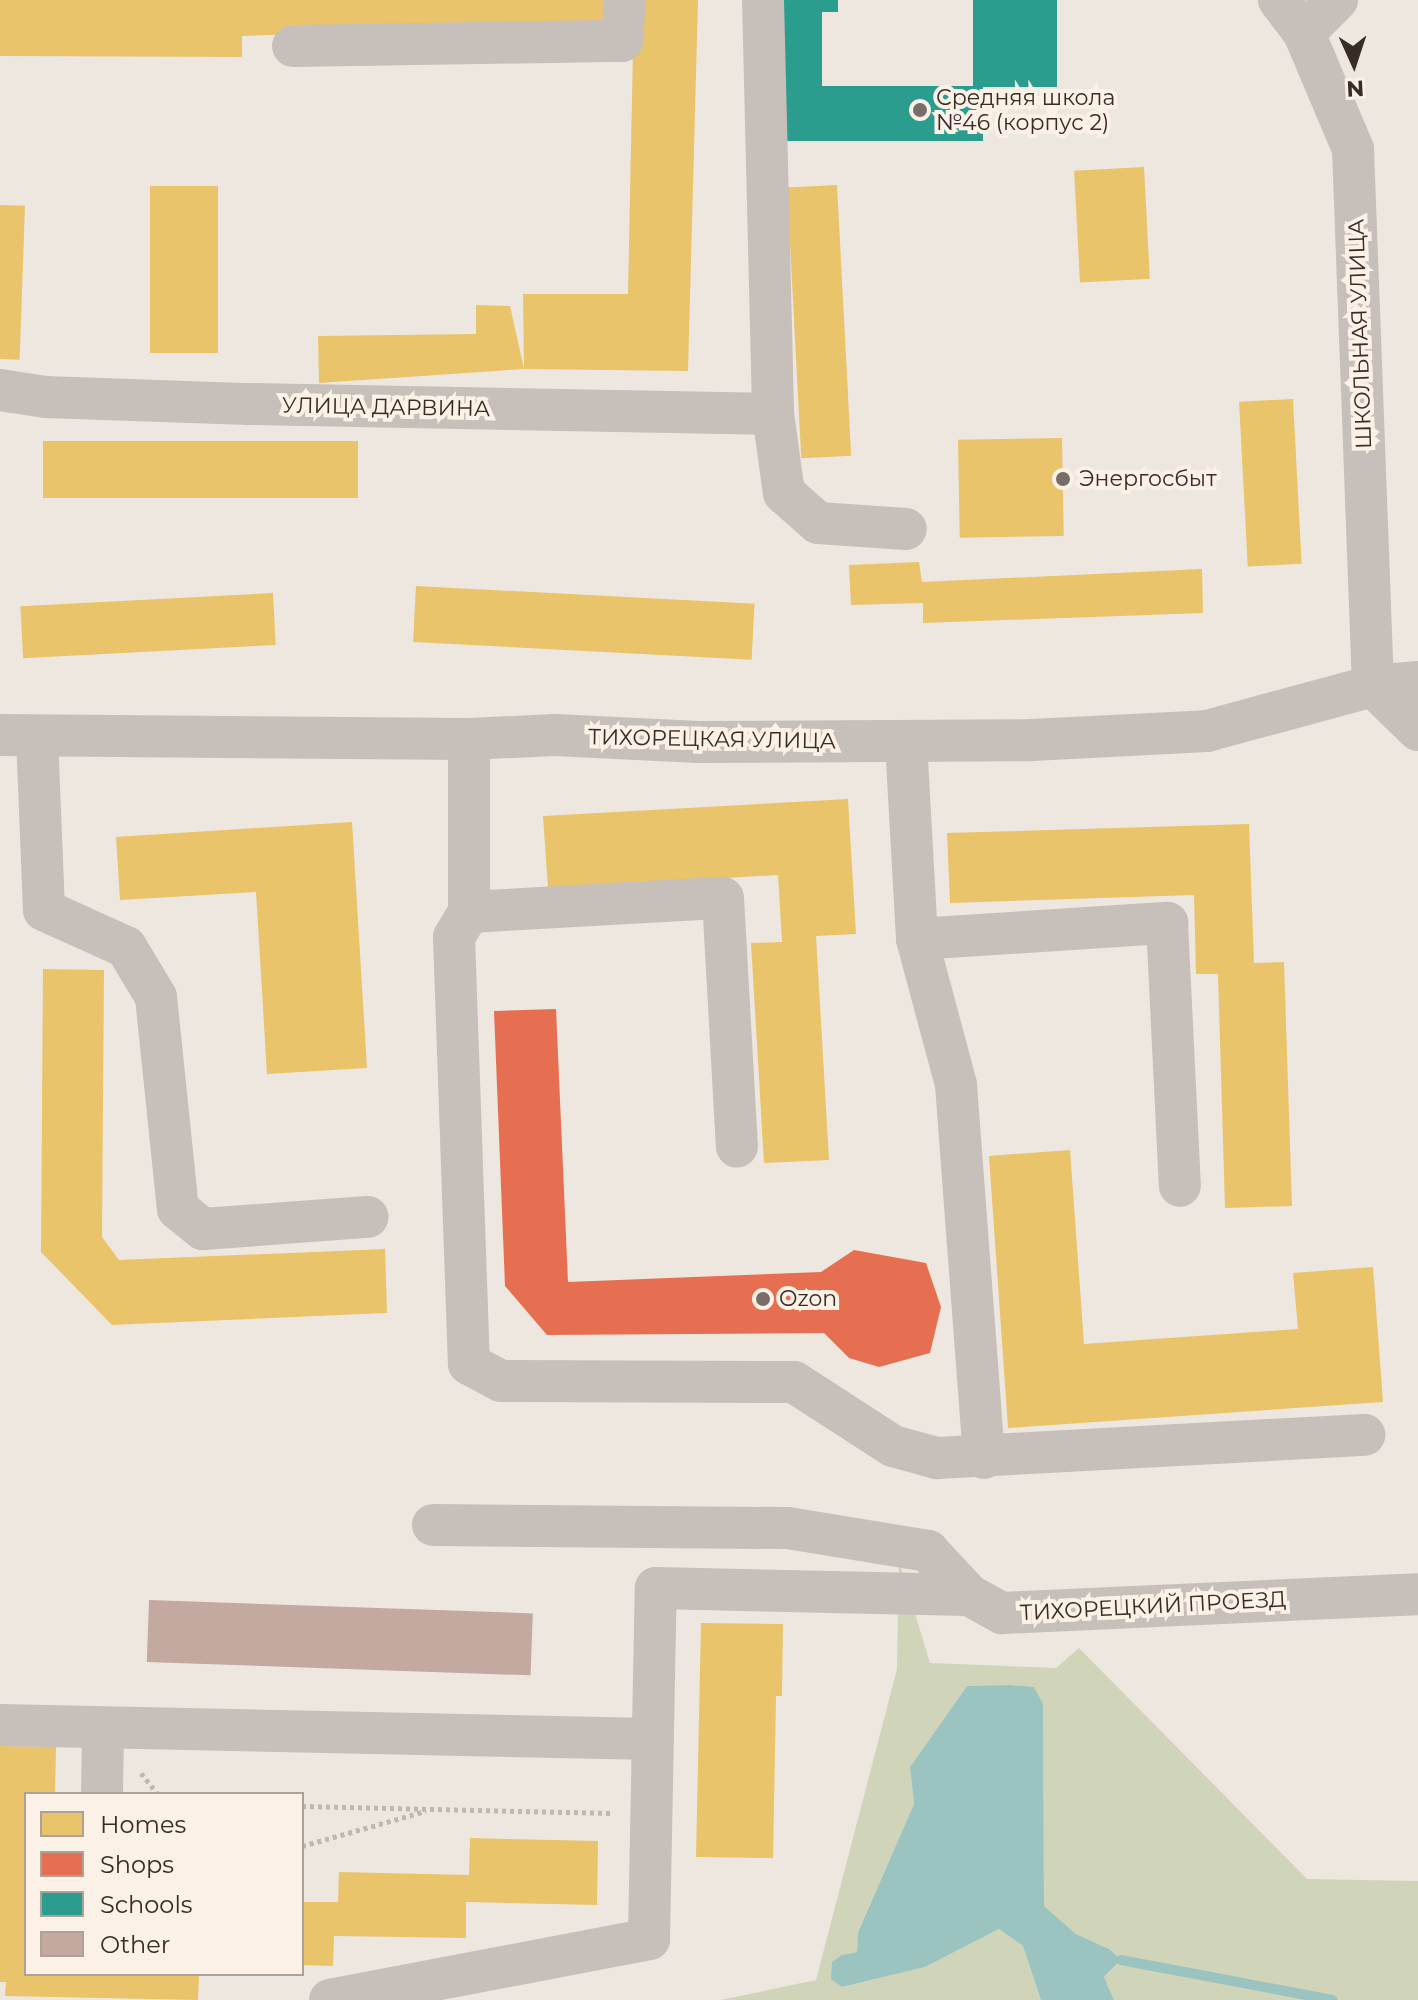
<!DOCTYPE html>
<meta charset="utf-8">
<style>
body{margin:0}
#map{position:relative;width:1418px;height:2000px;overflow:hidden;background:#eee7e0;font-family:Montserrat,sans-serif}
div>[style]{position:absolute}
.green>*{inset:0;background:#d0d4b9}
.water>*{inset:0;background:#9bc3c0}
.homes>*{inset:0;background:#e9c46a;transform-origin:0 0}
.shops>*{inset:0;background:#e76f51}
.schools>*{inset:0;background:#2a9d8f;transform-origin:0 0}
.stream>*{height:10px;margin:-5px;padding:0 5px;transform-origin:5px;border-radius:5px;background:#9bc3c0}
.building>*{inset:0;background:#c3a9a0;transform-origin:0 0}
.path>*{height:5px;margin-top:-2.5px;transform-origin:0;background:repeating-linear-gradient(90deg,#c0b7b1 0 4px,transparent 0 8px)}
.minor>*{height:42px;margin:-21px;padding:0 21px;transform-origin:21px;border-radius:21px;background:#c7bfb9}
.dots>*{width:22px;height:22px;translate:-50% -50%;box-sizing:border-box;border:4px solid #fbf1e7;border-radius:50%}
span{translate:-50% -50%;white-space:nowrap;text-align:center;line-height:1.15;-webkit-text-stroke:8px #fbf1e7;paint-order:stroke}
.poi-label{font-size:22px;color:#382c27}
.left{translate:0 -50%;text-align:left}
.street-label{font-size:22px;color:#382c27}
.legend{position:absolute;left:24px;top:1792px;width:280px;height:184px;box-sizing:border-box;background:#fbf1e7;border:2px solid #ada29a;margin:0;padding:10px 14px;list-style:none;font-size:24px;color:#382c27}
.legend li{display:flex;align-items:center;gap:16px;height:40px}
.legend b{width:40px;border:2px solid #ada29a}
.north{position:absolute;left:1314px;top:24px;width:80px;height:80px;-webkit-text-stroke:6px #fbf1e7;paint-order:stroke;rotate:177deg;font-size:22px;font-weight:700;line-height:32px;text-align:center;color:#382c27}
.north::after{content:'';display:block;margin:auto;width:28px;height:36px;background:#382c27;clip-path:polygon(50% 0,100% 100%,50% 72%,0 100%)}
</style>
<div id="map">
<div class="green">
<i style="clip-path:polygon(899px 1561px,930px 1663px,1056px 1668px,1079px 1648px,1307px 1879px,1418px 1881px,1418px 2000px,1114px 2000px,1104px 1977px,1121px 1961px,1109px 1949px,1076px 1934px,1044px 1906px,1043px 1704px,1033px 1687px,1010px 1685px,967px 1686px,910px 1767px,914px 1804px,858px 1931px,857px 1952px,842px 1955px,842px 1987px,925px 1967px,999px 1929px,1023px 1946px,1041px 2000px,721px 2000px,816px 1980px,897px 1669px)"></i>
</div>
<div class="water">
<i style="clip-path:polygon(1010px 1685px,1034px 1687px,1043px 1704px,1044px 1906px,1076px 1934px,1109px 1949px,1121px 1960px,1104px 1977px,1114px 2000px,1041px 2000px,1023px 1946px,999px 1929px,925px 1967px,842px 1987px,831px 1979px,832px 1962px,842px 1955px,857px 1952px,858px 1932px,914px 1804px,910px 1767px,967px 1686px)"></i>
</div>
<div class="homes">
<i style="clip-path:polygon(0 0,604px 0,605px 23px,242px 36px,242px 57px,0 56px)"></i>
<i style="clip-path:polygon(634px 0,698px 0,688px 371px,524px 369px,319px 383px,318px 336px,476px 334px,476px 305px,510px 306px,524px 369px,523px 294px,628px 294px)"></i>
<i style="left:1144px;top:167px;width:112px;height:70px;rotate:87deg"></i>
<i style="left:837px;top:185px;width:271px;height:50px;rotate:87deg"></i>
<i style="left:150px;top:186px;width:68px;height:167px"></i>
<i style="left:0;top:205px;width:25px;height:154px;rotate:2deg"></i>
<i style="left:1293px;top:399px;width:165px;height:54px;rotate:87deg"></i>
<i style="left:1062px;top:438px;width:98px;height:104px;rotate:89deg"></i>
<i style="left:358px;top:441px;width:57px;height:315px;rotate:90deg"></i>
<i style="clip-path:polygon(919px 562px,922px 582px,1202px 569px,1203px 613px,923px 623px,923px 603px,851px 605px,849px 565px)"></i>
<i style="left:416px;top:586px;width:339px;height:56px;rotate:3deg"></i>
<i style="left:273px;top:593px;width:52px;height:253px;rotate:87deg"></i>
<i style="clip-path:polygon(848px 799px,856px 934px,816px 936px,829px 1160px,764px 1163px,751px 943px,782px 942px,778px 875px,548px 888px,543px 816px)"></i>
<i style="clip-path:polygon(352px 822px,367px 1068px,267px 1074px,256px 892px,120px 900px,116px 837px)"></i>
<i style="clip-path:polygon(1249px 824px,1254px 963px,1284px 962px,1292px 1206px,1225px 1208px,1218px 974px,1196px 974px,1194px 895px,950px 903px,947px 833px)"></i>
<i style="clip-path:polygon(43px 969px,104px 970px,102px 1237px,119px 1260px,385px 1249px,387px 1313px,112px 1325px,41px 1252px)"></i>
<i style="clip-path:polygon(1070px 1150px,1084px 1344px,1298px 1329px,1293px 1273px,1373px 1267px,1383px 1402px,1008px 1428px,989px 1156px)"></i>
<i style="clip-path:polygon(701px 1623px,783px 1624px,782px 1696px,776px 1696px,773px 1858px,696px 1857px)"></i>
<i style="clip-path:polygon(0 1746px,56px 1747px,55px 1794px,26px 1794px,26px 1974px,199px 1974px,198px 2000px,5px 1996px,6px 1982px,0 1982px)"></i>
<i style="clip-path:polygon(470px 1838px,598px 1841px,597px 1905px,466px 1902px,466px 1938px,334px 1936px,333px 1966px,302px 1965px,302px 1902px,338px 1902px,339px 1872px,469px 1875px)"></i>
</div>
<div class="shops">
<i style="clip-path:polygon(556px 1009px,568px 1282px,821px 1272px,854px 1250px,926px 1263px,941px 1307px,930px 1353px,879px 1367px,849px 1358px,824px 1333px,547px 1335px,505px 1286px,494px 1011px)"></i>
</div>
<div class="schools">
<i style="clip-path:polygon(784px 0,838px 0,838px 12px,822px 12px,822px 86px,983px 86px,983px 141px,784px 141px)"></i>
<i style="left:973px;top:0;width:84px;height:87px"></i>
</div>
<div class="stream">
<i style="left:1121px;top:1960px;width:215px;rotate:10.7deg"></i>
</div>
<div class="building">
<i style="left:149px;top:1600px;width:384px;height:62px;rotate:2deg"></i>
</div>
<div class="path">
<i style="left:141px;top:1773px;width:27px;rotate:51deg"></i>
<i style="left:302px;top:1806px;width:312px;rotate:1.3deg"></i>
<i style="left:302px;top:1846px;width:129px;rotate:-15.8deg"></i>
</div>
<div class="minor">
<i style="left:763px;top:0;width:414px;rotate:88.6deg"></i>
<i style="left:773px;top:414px;width:80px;rotate:82.1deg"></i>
<i style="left:784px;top:493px;width:45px;rotate:41.4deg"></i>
<i style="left:818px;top:523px;width:88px;rotate:3.9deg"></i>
<i style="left:1279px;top:0;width:41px;rotate:52.9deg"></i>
<i style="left:1304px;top:33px;width:126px;rotate:67.1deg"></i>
<i style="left:1353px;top:149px;width:537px;rotate:87.87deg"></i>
<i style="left:1304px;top:33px;width:47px;rotate:-45deg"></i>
<i style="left:293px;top:46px;width:329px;rotate:-0.9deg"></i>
<i style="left:622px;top:41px;width:41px;rotate:-85.8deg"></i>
<i style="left:0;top:390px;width:46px;rotate:8.8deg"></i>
<i style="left:45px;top:397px;width:204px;rotate:2deg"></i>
<i style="left:249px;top:404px;width:524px;rotate:1.09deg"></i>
<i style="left:1373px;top:686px;width:63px;rotate:44.4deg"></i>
<i style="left:0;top:735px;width:469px;rotate:0.5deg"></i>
<i style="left:469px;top:739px;width:86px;rotate:-2.7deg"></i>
<i style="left:555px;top:735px;width:143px;rotate:2.8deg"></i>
<i style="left:698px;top:742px;width:334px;rotate:-0.3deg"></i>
<i style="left:1032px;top:740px;width:175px;rotate:-2.9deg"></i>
<i style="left:1207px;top:731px;width:172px;rotate:-15.2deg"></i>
<i style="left:1373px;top:686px;width:45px;rotate:-5.1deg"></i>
<i style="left:37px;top:736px;width:174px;rotate:87.7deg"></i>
<i style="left:44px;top:910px;width:90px;rotate:24.3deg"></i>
<i style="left:126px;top:947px;width:58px;rotate:59deg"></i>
<i style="left:156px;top:997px;width:213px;rotate:84.1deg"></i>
<i style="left:178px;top:1209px;width:32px;rotate:39deg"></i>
<i style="left:203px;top:1229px;width:165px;rotate:-4.2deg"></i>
<i style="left:469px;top:739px;width:173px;rotate:90deg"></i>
<i style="left:469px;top:912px;width:254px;rotate:-3.2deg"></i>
<i style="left:723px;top:898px;width:249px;rotate:86.8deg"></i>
<i style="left:906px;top:742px;width:197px;rotate:86.8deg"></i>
<i style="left:917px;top:939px;width:251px;rotate:-3.7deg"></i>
<i style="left:1167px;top:923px;width:263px;rotate:87.2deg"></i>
<i style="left:469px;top:912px;width:29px;rotate:121deg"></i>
<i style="left:454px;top:937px;width:427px;rotate:88deg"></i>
<i style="left:469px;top:1364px;width:36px;rotate:28deg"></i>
<i style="left:501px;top:1381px;width:293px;rotate:0.2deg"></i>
<i style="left:794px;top:1382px;width:118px;rotate:32.9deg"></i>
<i style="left:893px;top:1446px;width:46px;rotate:15.3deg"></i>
<i style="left:937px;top:1458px;width:428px;rotate:-3.1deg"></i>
<i style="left:917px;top:939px;width:151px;rotate:75deg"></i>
<i style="left:956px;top:1085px;width:374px;rotate:85.7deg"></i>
<i style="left:433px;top:1525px;width:355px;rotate:0.5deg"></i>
<i style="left:788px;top:1528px;width:142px;rotate:9.3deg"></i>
<i style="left:928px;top:1551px;width:60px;rotate:47deg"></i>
<i style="left:969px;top:1595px;width:38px;rotate:29deg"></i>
<i style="left:1002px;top:1613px;width:416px;rotate:-2.6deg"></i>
<i style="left:0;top:1725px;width:653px;rotate:1.23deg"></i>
<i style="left:102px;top:1794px;width:66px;rotate:-89.1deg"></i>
<i style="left:330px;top:2000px;width:325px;rotate:-10.8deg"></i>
<i style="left:649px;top:1939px;width:351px;rotate:-88.9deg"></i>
<i style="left:656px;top:1588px;width:313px;rotate:1.3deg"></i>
</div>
<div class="dots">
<i style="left:920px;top:110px;background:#786d68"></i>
<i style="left:1063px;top:479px;background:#786d68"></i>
<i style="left:763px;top:1299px;background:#786d68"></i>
</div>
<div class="poi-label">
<span class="left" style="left:936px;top:110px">Средняя школа<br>№46 (корпус 2)</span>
<span class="left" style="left:1079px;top:479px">Энергосбыт</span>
<span class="left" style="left:779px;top:1299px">Ozon</span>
</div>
<div class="street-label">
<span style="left:1360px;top:334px;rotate:-92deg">ШКОЛЬНАЯ УЛИЦА</span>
<span style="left:386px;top:407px;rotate:1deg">УЛИЦА ДАРВИНА</span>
<span style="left:712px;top:739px;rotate:1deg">ТИХОРЕЦКАЯ УЛИЦА</span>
<span style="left:1153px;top:1606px;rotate:-3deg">ТИХОРЕЦКИЙ ПРОЕЗД</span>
</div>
<ul class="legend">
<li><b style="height:22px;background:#e9c46a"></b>Homes</li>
<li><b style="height:22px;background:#e76f51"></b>Shops</li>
<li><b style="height:22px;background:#2a9d8f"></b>Schools</li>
<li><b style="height:22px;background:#c3a9a0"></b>Other</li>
</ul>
<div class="north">N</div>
</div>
